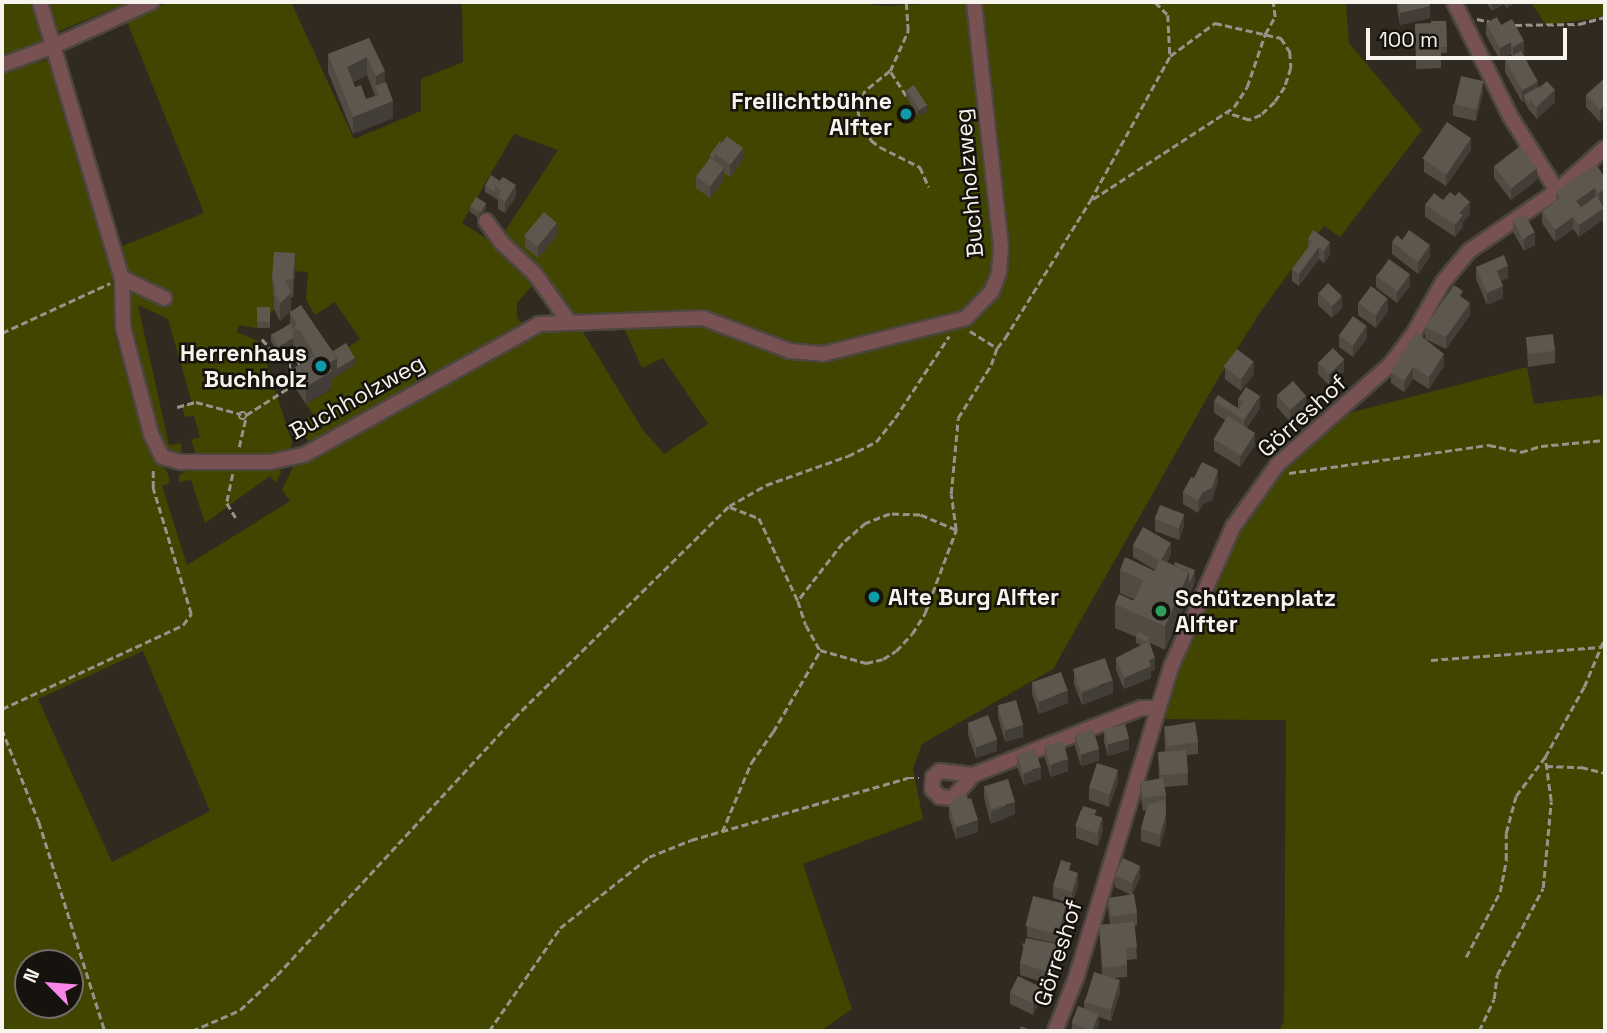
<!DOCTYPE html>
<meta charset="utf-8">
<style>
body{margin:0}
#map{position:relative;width:1607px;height:1033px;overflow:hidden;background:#302a21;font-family:"Space Grotesk",sans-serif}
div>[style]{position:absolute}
.green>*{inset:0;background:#414500}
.path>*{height:2.5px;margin-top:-1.25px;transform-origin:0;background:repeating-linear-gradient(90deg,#97928a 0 7px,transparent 0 10.5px)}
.path>.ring{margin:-1.25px;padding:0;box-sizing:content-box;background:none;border:2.5px solid #97928a;border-radius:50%}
.roads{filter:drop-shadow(2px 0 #4c463e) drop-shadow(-2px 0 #4c463e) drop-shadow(0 2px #4c463e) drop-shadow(0 -2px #4c463e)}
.minor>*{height:14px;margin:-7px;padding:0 7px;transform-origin:7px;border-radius:7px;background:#785152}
.wall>*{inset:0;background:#514b42;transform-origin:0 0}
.shaded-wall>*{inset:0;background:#423d36}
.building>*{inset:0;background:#5e574d;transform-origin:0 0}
.dots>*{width:19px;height:19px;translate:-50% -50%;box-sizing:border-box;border:4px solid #16130f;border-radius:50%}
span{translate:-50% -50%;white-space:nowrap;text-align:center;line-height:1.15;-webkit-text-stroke:5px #16130f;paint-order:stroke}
.poi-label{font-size:23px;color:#f7f3ed;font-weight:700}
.right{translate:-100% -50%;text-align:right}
.left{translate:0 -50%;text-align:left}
.street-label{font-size:23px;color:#f7f3ed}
.frame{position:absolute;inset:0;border:4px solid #f7f3ed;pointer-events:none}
.north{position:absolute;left:14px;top:949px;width:70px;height:70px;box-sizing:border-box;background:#16130f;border:2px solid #706d68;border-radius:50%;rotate:295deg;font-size:19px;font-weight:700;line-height:28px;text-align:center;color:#f7f3ed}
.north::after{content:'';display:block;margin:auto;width:24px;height:32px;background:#fa87e7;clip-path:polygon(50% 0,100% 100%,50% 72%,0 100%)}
.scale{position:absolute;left:1366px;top:28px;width:201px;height:32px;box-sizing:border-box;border:4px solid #f7f3ed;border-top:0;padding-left:9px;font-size:21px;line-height:24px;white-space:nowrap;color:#f7f3ed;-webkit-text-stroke:5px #16130f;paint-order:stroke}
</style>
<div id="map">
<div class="green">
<i style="clip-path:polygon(2px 2px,129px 2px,57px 32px,43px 43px,2px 59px)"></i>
<i style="clip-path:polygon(evenodd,170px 2px,291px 2px,354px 139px,421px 111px,421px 79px,463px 62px,462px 2px,850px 2px,882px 6px,976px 2px,1346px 2px,1349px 43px,1422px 130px,1340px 237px,1324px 226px,1263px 308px,1219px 377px,1053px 669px,922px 744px,913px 769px,923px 819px,803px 864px,852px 1009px,821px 1031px,2px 1031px,2px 73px,50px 59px,112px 262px,114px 332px,145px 444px,168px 473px,170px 483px,162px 486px,187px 565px,290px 501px,282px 490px,293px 467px,305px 459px,536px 330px,575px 316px,542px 274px,501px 237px,558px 150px,514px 134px,462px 223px,496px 245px,530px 278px,532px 286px,517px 303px,517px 317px,522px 324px,324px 439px,308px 441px,300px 428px,303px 420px,313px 414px,306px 404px,332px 389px,328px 381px,346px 349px,360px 339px,335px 302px,315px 315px,306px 300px,308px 272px,274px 270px,273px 302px,276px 308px,256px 328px,239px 325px,237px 332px,260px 342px,292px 443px,291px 449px,285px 454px,267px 456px,196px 455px,191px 440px,200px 437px,194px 416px,185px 417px,182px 406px,192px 403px,168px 319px,138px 305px,169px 445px,181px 443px,182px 449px,180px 456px,167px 450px,158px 442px,128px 331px,126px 275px,120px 247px,204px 213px,126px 19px,170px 2px,623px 326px,642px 368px,663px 358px,708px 424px,664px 454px,643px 430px,580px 327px,623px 326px,170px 2px,143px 651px,210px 811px,112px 862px,38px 699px,143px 651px,170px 2px,28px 963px,70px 963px,70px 1005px,28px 1005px,28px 963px)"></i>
<i style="clip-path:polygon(1531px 2px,1605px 2px,1605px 15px,1598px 18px,1546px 25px)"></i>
<i style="clip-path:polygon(1527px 367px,1534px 404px,1605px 395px,1605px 1031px,1279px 1031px,1284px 1021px,1286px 720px,1155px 719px,1171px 667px,1259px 488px,1330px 418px)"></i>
<i style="clip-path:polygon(279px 466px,281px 472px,276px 483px,270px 476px,205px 523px,191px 480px,179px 482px,179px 475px,190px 469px)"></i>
</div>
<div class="path">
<i style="left:870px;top:2px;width:52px"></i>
<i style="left:1155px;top:2px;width:18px;rotate:45deg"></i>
<i style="left:1168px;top:15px;width:41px;rotate:87.2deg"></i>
<i style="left:1477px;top:19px;width:14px;rotate:12deg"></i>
<i style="left:1515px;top:25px;width:64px;rotate:-0.9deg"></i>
<i style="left:1579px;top:24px;width:27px;rotate:-15deg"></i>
<i style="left:890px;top:71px;width:32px;rotate:141deg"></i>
<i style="left:865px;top:91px;width:20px;rotate:110deg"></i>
<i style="left:858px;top:110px;width:9px;rotate:77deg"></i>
<i style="left:860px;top:119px;width:24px;rotate:62deg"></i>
<i style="left:871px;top:140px;width:11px;rotate:38deg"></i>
<i style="left:880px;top:147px;width:45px;rotate:26.6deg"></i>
<i style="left:920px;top:167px;width:22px;rotate:66deg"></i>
<i style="left:906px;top:96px;width:30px;rotate:-123deg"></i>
<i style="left:890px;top:71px;width:44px;rotate:-65.8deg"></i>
<i style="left:908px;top:31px;width:29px;rotate:-94deg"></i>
<i style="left:1093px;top:199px;width:168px;rotate:-33.1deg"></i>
<i style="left:1234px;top:107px;width:24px;rotate:-57deg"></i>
<i style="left:1247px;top:87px;width:56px;rotate:-71.2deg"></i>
<i style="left:1265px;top:34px;width:20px;rotate:-60deg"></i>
<i style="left:1275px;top:17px;width:15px;rotate:-98deg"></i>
<i style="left:970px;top:331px;width:32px;rotate:32deg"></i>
<i style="left:997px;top:348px;width:13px;rotate:-51deg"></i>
<i style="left:1005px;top:338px;width:161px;rotate:-58.2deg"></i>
<i style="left:1090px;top:201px;width:166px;rotate:-61.1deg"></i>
<i style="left:1170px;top:56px;width:56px;rotate:-36.3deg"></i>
<i style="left:1215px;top:23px;width:68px;rotate:12.8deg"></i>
<i style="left:1281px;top:38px;width:17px;rotate:57deg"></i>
<i style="left:1290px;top:52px;width:16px;rotate:86deg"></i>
<i style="left:1291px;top:68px;width:20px;rotate:108deg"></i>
<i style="left:1285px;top:87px;width:18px;rotate:124deg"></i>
<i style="left:1275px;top:102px;width:19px;rotate:137deg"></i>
<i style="left:1261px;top:115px;width:13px;rotate:157deg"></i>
<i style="left:1249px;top:120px;width:22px;rotate:-162deg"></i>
<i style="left:2px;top:333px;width:119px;rotate:-24.8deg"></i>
<i style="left:262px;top:339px;width:18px;rotate:49deg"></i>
<i style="left:274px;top:353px;width:10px;rotate:107deg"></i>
<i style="left:287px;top:354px;width:10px;rotate:53deg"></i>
<i class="ring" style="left:290.5px;top:361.5px;width:6.5px;height:6.5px"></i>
<i style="left:177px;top:407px;width:20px;rotate:-15deg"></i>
<i style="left:196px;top:402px;width:47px;rotate:14.9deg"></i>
<i class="ring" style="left:239.5px;top:412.5px;width:4.5px;height:4.5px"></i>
<i style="left:246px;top:415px;width:59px;rotate:-32.6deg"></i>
<i style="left:239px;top:447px;width:28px;rotate:-77deg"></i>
<i style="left:1289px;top:473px;width:202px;rotate:-8deg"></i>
<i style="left:1489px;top:445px;width:33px;rotate:12deg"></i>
<i style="left:1521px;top:452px;width:21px;rotate:-17deg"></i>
<i style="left:1541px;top:446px;width:64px;rotate:-5.4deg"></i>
<i style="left:233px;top:474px;width:30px;rotate:102deg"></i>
<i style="left:227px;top:503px;width:17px;rotate:59deg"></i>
<i style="left:730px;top:507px;width:31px;rotate:21deg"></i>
<i style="left:759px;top:518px;width:92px;rotate:64.8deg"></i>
<i style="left:956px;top:530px;width:39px;rotate:-157deg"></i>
<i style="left:920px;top:515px;width:30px;rotate:-178deg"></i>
<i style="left:890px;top:514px;width:26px;rotate:159deg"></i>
<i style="left:866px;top:523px;width:30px;rotate:139deg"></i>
<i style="left:843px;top:543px;width:73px;rotate:127.8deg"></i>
<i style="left:798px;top:601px;width:25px;rotate:72deg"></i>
<i style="left:806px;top:625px;width:29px;rotate:61deg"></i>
<i style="left:820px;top:650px;width:48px;rotate:15.8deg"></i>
<i style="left:866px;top:663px;width:17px;rotate:-13deg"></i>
<i style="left:883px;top:659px;width:15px;rotate:-32deg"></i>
<i style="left:896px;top:651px;width:23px;rotate:-47deg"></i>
<i style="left:912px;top:634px;width:25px;rotate:-58deg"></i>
<i style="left:925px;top:613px;width:89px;rotate:-69.5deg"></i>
<i style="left:956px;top:530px;width:36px;rotate:-98deg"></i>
<i style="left:951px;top:494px;width:76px;rotate:-84.7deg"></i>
<i style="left:958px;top:418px;width:62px;rotate:-58.1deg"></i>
<i style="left:991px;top:365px;width:18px;rotate:-71deg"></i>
<i style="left:1431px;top:660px;width:170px;rotate:-4.4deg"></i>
<i style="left:2px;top:709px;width:200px;rotate:-24.9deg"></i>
<i style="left:183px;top:625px;width:14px;rotate:-54deg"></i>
<i style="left:191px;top:614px;width:132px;rotate:-106.8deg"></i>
<i style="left:153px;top:488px;width:20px;rotate:-90deg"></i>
<i style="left:2px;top:729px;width:100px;rotate:68.3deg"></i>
<i style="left:39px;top:822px;width:219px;rotate:72.5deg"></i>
<i style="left:1546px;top:766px;width:35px;rotate:2deg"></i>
<i style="left:1581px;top:767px;width:25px;rotate:14deg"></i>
<i style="left:722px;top:832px;width:75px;rotate:-67.2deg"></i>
<i style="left:751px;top:763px;width:38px;rotate:-55deg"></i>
<i style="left:773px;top:732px;width:94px;rotate:-59.9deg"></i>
<i style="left:1466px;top:957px;width:73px;rotate:-62.4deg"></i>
<i style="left:1500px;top:892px;width:33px;rotate:-79deg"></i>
<i style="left:1506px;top:860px;width:27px;rotate:-90deg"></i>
<i style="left:1506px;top:833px;width:38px;rotate:-75deg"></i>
<i style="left:1516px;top:796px;width:49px;rotate:-53.4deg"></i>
<i style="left:192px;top:1031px;width:52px;rotate:-23.6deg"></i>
<i style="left:240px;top:1010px;width:51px;rotate:-43.4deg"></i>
<i style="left:277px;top:975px;width:350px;rotate:-47.3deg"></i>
<i style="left:514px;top:718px;width:302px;rotate:-44.6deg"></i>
<i style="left:729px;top:506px;width:43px;rotate:-29.6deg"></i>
<i style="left:766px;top:485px;width:87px;rotate:-19.5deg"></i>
<i style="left:848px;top:456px;width:31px;rotate:-27deg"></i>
<i style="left:876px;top:442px;width:31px;rotate:-52deg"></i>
<i style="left:895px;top:418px;width:98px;rotate:-56.6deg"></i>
<i style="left:489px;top:1031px;width:125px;rotate:-55.4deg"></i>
<i style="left:560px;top:928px;width:114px;rotate:-38.6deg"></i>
<i style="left:649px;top:857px;width:45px;rotate:-22deg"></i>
<i style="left:691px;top:840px;width:225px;rotate:-16deg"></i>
<i style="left:907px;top:778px;width:12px"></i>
<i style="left:1479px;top:1031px;width:35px;rotate:-65deg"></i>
<i style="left:1494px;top:999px;width:24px;rotate:-83deg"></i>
<i style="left:1497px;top:975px;width:98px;rotate:-62.1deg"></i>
<i style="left:1543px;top:888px;width:87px;rotate:-84.7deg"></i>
<i style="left:1551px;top:801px;width:44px;rotate:-97.8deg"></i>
<i style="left:1545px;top:757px;width:80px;rotate:-60.9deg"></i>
<i style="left:1584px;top:687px;width:54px;rotate:-67.2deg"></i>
</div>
<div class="roads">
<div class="minor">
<i style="left:40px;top:2px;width:288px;rotate:73.5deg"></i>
<i style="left:122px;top:278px;width:49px;rotate:88.8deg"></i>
<i style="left:123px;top:327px;width:111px;rotate:75.3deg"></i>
<i style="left:151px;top:434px;width:25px;rotate:64deg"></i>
<i style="left:162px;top:457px;width:20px;rotate:15deg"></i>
<i style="left:181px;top:462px;width:89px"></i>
<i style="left:270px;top:462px;width:35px;rotate:-12deg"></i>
<i style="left:304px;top:455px;width:269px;rotate:-29.1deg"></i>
<i style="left:539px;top:324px;width:164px;rotate:-2.1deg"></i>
<i style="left:703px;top:318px;width:93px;rotate:20.8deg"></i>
<i style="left:790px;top:351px;width:33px;rotate:5deg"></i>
<i style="left:823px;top:354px;width:147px;rotate:-14.1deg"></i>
<i style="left:966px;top:318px;width:37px;rotate:-46deg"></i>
<i style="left:992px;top:291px;width:19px;rotate:-69deg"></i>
<i style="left:999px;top:273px;width:26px;rotate:-86deg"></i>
<i style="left:1001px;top:247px;width:246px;rotate:-96.3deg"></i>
<i style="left:1454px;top:2px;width:127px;rotate:63.8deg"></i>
<i style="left:1510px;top:116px;width:89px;rotate:57.9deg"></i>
<i style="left:2px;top:65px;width:55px;rotate:-20.1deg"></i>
<i style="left:54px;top:46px;width:107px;rotate:-24.4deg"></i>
<i style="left:486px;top:221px;width:27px;rotate:54deg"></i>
<i style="left:502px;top:243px;width:45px;rotate:43.2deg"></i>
<i style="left:535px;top:274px;width:59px;rotate:54.7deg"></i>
<i style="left:122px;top:278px;width:47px;rotate:25.5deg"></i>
<i style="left:973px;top:775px;width:30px;rotate:131deg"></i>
<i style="left:953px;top:798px;width:13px;rotate:-176deg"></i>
<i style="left:940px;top:797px;width:11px;rotate:-135deg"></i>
<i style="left:932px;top:789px;width:12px;rotate:-85deg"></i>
<i style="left:933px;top:777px;width:9px;rotate:-41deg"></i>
<i style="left:940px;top:771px;width:33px;rotate:7deg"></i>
<i style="left:973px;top:775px;width:181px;rotate:-21.7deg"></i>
<i style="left:1141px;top:708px;width:17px"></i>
<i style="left:1055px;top:1031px;width:57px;rotate:-68.4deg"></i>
<i style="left:1076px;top:978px;width:325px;rotate:-73deg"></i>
<i style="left:1171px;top:667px;width:153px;rotate:-66.1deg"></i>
<i style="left:1233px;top:527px;width:77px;rotate:-54.5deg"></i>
<i style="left:1278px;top:464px;width:151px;rotate:-41.5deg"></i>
<i style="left:1391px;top:364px;width:36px;rotate:-53deg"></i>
<i style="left:1413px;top:335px;width:61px;rotate:-60.5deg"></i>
<i style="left:1443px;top:282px;width:40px;rotate:-50deg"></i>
<i style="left:1469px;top:251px;width:107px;rotate:-34.3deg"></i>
<i style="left:1557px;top:191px;width:64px;rotate:-41.9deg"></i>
</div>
</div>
<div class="wall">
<i style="clip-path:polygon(1397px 2px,1429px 2px,1430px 18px,1400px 25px,1397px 8px)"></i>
<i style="clip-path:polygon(1486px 2px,1517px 2px,1507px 8px,1504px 4px,1492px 11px)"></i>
<i style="clip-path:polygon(1446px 21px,1447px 53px,1441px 53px,1441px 68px,1416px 69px,1415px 24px,1431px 23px)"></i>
<i style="clip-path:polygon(1486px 23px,1501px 25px,1524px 53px,1523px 53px,1538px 88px,1555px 102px,1537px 119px,1529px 110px,1524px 101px,1522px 102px,1505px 72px,1505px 60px,1512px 56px,1511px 54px,1500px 60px,1486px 35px)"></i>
<i style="clip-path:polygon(evenodd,369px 38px,385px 82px,393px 118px,353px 134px,328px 72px,328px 54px,369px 38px,367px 75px,375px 96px,366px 99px,355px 87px,353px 82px,367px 75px)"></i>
<i style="clip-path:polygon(1605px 78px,1605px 117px,1600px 122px,1586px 107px,1586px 95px)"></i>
<i style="clip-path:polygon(906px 90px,927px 111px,918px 116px,906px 96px)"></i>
<i style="clip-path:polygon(1483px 93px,1476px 121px,1453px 116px,1453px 104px)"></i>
<i style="clip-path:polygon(720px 141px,743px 160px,730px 177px,724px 173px,724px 180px,710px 198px,696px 188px,696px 176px,710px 159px,710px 155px)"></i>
<i style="clip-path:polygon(1471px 150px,1446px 186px,1424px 172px,1424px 160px)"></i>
<i style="clip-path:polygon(1494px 166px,1537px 180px,1511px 200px,1494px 178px)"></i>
<i style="clip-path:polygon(491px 175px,516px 196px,505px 213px,498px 209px,498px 200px,485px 192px,485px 186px)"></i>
<i style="clip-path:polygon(1605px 178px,1605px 201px,1602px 204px,1604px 219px,1579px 237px,1573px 229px,1555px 242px,1542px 223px,1542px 211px,1556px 201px,1556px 192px)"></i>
<i style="clip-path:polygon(1443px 200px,1470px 214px,1463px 222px,1463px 227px,1455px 237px,1425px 217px,1425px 205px)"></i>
<i style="clip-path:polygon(470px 206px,486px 209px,479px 218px,470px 212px)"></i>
<i style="clip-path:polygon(1513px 221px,1535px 245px,1524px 251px,1513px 232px)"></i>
<i style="clip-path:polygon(557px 235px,538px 258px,525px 247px,525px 236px)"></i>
<i style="clip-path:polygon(1308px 239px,1330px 254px,1324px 263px,1319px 259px,1299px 286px,1292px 281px,1292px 269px,1308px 248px)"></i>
<i style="clip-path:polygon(1392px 242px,1430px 257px,1418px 274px,1392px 254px)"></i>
<i style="clip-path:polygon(1476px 267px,1508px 278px,1501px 281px,1503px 298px,1487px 305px,1476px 279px)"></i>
<i style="clip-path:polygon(295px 271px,293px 297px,291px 297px,291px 311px,333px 351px,355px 364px,332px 379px,332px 388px,306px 404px,294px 386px,294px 368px,307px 360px,300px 348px,293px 347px,293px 344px,278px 354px,271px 341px,271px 335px,290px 324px,290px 312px,280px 321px,274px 309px,272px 278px)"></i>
<i style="clip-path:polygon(1376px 275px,1410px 286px,1397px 303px,1376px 287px)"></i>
<i style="clip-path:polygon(1318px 293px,1342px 308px,1332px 318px,1318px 305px)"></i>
<i style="clip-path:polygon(1463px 299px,1470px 315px,1446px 349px,1425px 339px,1425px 327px)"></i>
<i style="clip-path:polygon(1358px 303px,1388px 311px,1376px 328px,1358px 315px)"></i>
<i style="left:257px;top:307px;width:13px;height:21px"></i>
<i style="clip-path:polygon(1416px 332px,1444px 366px,1429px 389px,1413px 379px,1404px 392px,1391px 383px,1391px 372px)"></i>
<i style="clip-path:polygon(1339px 335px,1367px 338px,1353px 357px,1339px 347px)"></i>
<i style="clip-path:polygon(1526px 337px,1555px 351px,1555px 363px,1528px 367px)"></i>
<i style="clip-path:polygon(1318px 362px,1344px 371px,1329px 385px,1318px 374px)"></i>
<i style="clip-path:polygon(1225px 367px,1254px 374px,1241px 391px,1225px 379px)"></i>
<i style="clip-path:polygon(1277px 395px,1306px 408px,1290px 422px,1277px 407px)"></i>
<i style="clip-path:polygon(1238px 399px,1260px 408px,1247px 428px,1255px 445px,1240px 467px,1214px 451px,1214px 439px,1225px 420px,1214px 413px,1214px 401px,1238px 408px)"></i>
<i style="clip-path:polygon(1194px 478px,1218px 482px,1212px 500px,1203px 504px,1198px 513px,1183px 504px,1183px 492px)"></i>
<i style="clip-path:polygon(1155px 519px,1184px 526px,1179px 540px,1155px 531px)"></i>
<i style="clip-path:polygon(1133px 545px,1171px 554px,1167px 562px,1195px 582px,1165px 650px,1150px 643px,1155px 670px,1151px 671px,1151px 678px,1124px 689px,1116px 670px,1116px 658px,1141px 645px,1136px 643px,1136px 637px,1115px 628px,1115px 604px,1135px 600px,1120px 593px,1120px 570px,1155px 571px,1155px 570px,1133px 557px)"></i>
<i style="clip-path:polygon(1074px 672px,1113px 693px,1082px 705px,1074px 684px)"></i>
<i style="clip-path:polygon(1032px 682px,1068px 703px,1039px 714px,1032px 694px)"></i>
<i style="clip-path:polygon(998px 705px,1023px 737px,1005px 742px,998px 717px)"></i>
<i style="clip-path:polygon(968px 723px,997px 751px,976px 758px,968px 735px)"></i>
<i style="clip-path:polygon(1164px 726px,1198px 742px,1198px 754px,1187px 755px,1188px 785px,1164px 787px,1166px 795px,1166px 826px,1160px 847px,1141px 841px,1141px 829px,1146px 810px,1143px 811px,1140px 794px,1140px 782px,1159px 779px,1158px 752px,1165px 751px)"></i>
<i style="clip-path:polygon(1104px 730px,1129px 750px,1108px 756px,1104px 742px)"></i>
<i style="clip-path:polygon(1075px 735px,1099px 761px,1081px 766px,1075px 747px)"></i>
<i style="clip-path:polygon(1045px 747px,1068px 771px,1051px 777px,1045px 759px)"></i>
<i style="clip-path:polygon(1017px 755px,1041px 779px,1024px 785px,1017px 767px)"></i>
<i style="clip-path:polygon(1118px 782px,1109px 807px,1089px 800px,1089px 788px)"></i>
<i style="clip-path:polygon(984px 786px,1015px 814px,991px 824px,984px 798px)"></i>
<i style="clip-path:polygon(954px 798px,978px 832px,956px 839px,949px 817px,949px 805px,954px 803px)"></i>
<i style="clip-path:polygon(1096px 815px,1103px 830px,1098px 846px,1076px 838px,1076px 826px)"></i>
<i style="clip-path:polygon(1071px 871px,1078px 885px,1072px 904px,1053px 898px,1053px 886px)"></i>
<i style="clip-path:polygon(1115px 875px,1140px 878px,1132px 895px,1137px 913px,1137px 925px,1135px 926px,1137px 959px,1127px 960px,1127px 977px,1115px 978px,1120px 992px,1111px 1021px,1099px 1017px,1099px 1026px,1096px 1031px,1072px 1031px,1072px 1023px,1084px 1008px,1084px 1001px,1102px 974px,1099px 925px,1110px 924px,1108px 910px,1108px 898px,1131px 895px,1115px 887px)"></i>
<i style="clip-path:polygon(1066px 916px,1059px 944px,1027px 937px,1027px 926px)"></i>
<i style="clip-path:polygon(1022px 943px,1057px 956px,1051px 985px,1020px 975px,1020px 963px,1023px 949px)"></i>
<i style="clip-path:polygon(1010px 992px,1041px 998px,1033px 1015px,1010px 1004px)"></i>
</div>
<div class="shaded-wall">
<i style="clip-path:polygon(1492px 2px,1504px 2px,1504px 4px,1492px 11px)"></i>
<i style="clip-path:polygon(1507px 2px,1517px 2px,1507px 8px)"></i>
<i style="clip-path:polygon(1430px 6px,1430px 18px,1400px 25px,1400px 13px)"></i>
<i style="clip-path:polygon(1524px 41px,1524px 53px,1513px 59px,1513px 47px)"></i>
<i style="clip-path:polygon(1511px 42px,1511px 54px,1500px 60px,1500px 48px)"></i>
<i style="clip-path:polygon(367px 57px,367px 75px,347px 85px,347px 67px)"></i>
<i style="clip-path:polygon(385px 71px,385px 89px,376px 87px,376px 76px)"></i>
<i style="clip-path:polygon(1483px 81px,1483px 93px,1476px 121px,1476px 109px)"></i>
<i style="clip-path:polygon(1538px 82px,1538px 94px,1524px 95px,1524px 101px,1522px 102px,1522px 90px)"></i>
<i style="clip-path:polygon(1555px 90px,1555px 102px,1537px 119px,1537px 107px)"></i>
<i style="clip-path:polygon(393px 101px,393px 118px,353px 134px,353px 117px)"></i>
<i style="clip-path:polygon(927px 105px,927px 111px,918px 116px,918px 110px)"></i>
<i style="clip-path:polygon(1605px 105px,1605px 117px,1600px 122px,1600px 110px)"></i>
<i style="clip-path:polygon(1471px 138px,1471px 150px,1446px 186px,1446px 174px)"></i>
<i style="clip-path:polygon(743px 148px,743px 160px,730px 177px,730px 165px)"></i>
<i style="clip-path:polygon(724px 168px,724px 180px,710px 198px,710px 186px)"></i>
<i style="clip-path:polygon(1537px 168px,1537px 180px,1511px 200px,1511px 188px)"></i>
<i style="clip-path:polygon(516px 185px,516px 196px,505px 213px,505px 202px)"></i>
<i style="clip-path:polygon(1595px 188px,1595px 200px,1576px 213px,1576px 201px)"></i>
<i style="clip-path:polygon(1605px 189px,1605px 201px,1599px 205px,1599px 193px)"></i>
<i style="clip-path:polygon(1470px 202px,1470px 214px,1463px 222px,1463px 227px,1455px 237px,1455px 225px,1459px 213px)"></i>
<i style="clip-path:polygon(486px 203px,486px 209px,479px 218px,479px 212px)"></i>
<i style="clip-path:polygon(1604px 208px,1604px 219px,1579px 237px,1579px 225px)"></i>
<i style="clip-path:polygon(1573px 217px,1573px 229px,1555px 242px,1555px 230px)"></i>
<i style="clip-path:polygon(557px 223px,557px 235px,538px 258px,538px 246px)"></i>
<i style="clip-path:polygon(1535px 233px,1535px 245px,1524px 251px,1524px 239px)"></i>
<i style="clip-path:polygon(1330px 242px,1330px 254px,1324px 263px,1324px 251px)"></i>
<i style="clip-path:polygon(1430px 245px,1430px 257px,1418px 274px,1418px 262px)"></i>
<i style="clip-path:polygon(1319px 247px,1319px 259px,1299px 286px,1299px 274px)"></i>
<i style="clip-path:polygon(295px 253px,295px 271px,293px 297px,293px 279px)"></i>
<i style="clip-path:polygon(1508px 266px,1508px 278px,1497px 283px,1497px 271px)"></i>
<i style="clip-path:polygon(1410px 274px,1410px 286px,1397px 303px,1397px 291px)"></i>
<i style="clip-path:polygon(1503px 286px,1503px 298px,1487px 305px,1487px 293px)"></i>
<i style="clip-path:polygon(291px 293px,291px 311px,280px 321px,280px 303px)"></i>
<i style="clip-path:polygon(1342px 296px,1342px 308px,1332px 318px,1332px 306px)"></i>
<i style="clip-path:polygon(1388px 299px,1388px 311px,1376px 328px,1376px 316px)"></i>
<i style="clip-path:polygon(1470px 303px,1470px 315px,1446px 349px,1446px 337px)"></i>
<i style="clip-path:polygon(1367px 326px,1367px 338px,1353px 357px,1353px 345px)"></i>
<i style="clip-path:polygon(293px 338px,293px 344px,278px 354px,278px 347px)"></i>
<i style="clip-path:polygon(1444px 354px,1444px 366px,1429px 389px,1429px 377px)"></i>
<i style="clip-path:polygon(337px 358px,355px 358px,355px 364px,332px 379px,332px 388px,306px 404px,306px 387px,328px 364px)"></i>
<i style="clip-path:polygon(1344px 359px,1344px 371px,1329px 385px,1329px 373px)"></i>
<i style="clip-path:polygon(1254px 362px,1254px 374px,1241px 391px,1241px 379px)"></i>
<i style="clip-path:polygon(1413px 367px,1413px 379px,1404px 392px,1404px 381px)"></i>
<i style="clip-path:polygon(1260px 396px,1260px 408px,1244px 432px,1244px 420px)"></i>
<i style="clip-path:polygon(1306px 396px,1306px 408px,1290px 422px,1290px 410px)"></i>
<i style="clip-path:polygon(1255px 433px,1255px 445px,1240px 467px,1240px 455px)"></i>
<i style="clip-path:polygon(1218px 470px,1218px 482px,1212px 500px,1203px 504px,1198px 513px,1198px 501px,1203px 492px)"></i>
<i style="clip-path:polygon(1184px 514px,1184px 526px,1179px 540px,1179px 528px)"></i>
<i style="clip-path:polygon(1171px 543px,1171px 554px,1161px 573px,1161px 561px)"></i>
<i style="clip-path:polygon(1195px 570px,1195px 582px,1165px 650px,1165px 626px,1189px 572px)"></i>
<i style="clip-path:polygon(1155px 658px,1155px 670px,1151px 671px,1151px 678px,1124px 689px,1124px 678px,1149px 660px)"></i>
<i style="clip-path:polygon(1113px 681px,1113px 693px,1082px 705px,1082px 693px)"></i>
<i style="clip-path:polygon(1068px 691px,1068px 703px,1039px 714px,1039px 702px)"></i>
<i style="clip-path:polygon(1023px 725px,1023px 737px,1005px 742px,1005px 730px)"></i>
<i style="clip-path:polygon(1129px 738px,1129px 750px,1108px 756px,1108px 744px)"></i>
<i style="clip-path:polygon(997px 739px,997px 751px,976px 758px,976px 746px)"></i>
<i style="clip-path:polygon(1099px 749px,1099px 761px,1081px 766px,1081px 754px)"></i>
<i style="clip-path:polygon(1068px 759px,1068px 771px,1051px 777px,1051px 765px)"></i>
<i style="clip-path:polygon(1041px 767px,1041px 779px,1024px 785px,1024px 774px)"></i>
<i style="clip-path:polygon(1118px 770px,1118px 782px,1109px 807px,1109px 795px)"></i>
<i style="clip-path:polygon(1015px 802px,1015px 814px,991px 824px,991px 812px)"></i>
<i style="clip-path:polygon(1166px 814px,1166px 826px,1160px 847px,1160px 835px)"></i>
<i style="clip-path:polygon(1103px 818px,1103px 830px,1098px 846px,1098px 834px)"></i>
<i style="clip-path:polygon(978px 820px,978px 832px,956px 839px,956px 827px)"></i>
<i style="clip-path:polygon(1140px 866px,1140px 878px,1132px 895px,1132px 883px)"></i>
<i style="clip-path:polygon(1078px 873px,1078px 885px,1072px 904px,1072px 892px)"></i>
<i style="clip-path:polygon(1066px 904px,1066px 916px,1059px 944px,1059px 932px)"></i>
<i style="clip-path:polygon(1057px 944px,1057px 956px,1051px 985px,1051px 973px)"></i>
<i style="clip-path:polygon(1120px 980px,1120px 992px,1111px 1021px,1111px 1009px)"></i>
<i style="clip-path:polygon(1041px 987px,1041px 998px,1033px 1015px,1033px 1003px)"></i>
<i style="clip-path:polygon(1099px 1014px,1099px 1026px,1096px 1031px,1092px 1031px)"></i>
</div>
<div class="building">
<i style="clip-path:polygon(1398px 2px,1429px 2px,1430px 6px,1400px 13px)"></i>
<i style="clip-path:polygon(1497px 17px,1501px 25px,1512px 19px,1524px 41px,1513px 47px,1511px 42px,1500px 48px,1486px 23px)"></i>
<i style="clip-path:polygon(1431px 21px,1446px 21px,1447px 47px,1441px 47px,1440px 23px,1431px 23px)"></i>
<i style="left:1440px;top:23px;width:33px;height:25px;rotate:88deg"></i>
<i style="clip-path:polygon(369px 38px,385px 71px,376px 76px,367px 57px,347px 67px,355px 87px,361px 85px,366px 99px,379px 95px,375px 86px,386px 82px,393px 101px,353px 117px,328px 54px)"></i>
<i style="left:1521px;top:51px;width:35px;height:18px;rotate:61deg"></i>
<i style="left:1461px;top:76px;width:23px;height:29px;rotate:13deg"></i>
<i style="clip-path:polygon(1605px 78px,1605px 105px,1600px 110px,1586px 95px)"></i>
<i style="left:1547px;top:81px;width:12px;height:25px;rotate:48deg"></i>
<i style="left:914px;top:85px;width:24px;height:9px;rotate:57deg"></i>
<i style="clip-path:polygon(1542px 85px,1529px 98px,1529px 104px,1524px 95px)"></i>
<i style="left:1447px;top:122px;width:29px;height:44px;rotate:34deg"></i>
<i style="left:727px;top:136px;width:20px;height:21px;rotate:37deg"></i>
<i style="clip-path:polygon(720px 141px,721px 143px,714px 153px,714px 159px,710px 155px)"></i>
<i style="left:1520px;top:146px;width:28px;height:33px;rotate:52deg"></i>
<i style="left:710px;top:158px;width:17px;height:23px;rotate:36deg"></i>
<i style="clip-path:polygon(1596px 164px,1605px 178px,1605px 189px,1599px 193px,1595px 188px,1576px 201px,1581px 207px,1597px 196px,1604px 208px,1579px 225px,1573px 217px,1555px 230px,1542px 211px,1560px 198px,1556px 192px)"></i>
<i style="clip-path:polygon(491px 175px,500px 181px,495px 186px,495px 192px,485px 186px)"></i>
<i style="clip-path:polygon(503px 177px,516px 185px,505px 202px,498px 197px,501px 191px,495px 186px)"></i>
<i style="clip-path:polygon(1450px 192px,1455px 196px,1459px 192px,1470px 202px,1459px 213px,1463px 215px,1455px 225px,1425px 205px,1434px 193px,1443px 200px)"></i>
<i style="left:476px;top:197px;width:12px;height:11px;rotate:31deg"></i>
<i style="left:544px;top:212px;width:17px;height:31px;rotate:40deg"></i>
<i style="left:1525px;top:214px;width:21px;height:14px;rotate:62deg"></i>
<i style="clip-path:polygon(1313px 230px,1330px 242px,1324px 251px,1319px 247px,1299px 274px,1292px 269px,1312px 242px,1308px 239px)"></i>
<i style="clip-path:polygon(1409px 230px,1430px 245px,1418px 262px,1392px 242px,1397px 235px,1402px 240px)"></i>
<i style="clip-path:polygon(274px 252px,295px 253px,293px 279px,285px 280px,291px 293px,280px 303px,274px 292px,276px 290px,272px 278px)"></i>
<i style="clip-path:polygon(1504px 255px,1508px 266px,1497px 271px,1503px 286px,1487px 293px,1476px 267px)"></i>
<i style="left:1389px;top:259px;width:26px;height:21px;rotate:36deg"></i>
<i style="left:1328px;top:283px;width:19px;height:14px;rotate:43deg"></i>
<i style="clip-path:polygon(1454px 285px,1463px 291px,1460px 296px,1470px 303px,1446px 337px,1425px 327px)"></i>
<i style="left:1371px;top:286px;width:21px;height:21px;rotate:37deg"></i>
<i style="clip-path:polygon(301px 305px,337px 358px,328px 364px,332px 371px,306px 387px,294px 368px,315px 356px,300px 330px,293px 329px,297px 324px,290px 312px)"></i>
<i style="left:257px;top:307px;width:13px;height:15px"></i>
<i style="left:1353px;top:316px;width:17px;height:24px;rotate:36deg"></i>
<i style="clip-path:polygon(290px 324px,293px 329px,293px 338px,278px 347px,271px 335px)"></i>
<i style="clip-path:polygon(1416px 332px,1444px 354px,1429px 377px,1413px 367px,1404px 381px,1391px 372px)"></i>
<i style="left:1553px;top:334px;width:17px;height:27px;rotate:83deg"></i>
<i style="clip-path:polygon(346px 343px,355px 358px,337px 369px,337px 358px,333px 351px)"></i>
<i style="left:1333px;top:348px;width:16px;height:21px;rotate:45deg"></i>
<i style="left:1237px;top:349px;width:21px;height:22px;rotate:37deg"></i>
<i style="left:1293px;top:381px;width:20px;height:21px;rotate:49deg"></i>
<i style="clip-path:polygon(1246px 387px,1260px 396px,1244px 420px,1214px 401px,1218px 395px,1239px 409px,1243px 402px,1238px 399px)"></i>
<i style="left:1228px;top:416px;width:32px;height:27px;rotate:32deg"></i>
<i style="clip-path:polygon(1202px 462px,1218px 470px,1212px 488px,1203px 492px,1198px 501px,1183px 492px,1191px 477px,1194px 478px)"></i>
<i style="left:1160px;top:505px;width:26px;height:15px;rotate:21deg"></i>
<i style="clip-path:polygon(1143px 527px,1171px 543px,1161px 560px,1159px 560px,1133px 545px)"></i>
<i style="clip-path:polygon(1125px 557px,1155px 571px,1160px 559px,1189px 572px,1165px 626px,1115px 604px,1119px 594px,1134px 601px,1143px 580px,1120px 570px)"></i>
<i style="clip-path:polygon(1175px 562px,1195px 570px,1189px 584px,1189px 572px,1174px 565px)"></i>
<i style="clip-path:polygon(1139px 632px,1149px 637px,1147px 642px,1136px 637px)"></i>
<i style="clip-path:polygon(1149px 641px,1155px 658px,1149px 660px,1151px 666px,1124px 678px,1116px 658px)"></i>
<i style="left:1105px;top:658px;width:24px;height:34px;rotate:71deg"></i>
<i style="left:1061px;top:672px;width:20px;height:31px;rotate:70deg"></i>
<i style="left:1016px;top:700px;width:26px;height:19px;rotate:74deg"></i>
<i style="left:988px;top:715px;width:26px;height:22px;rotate:69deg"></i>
<i style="left:1195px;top:722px;width:20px;height:31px;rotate:81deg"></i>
<i style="left:1125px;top:724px;width:15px;height:22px;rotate:74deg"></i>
<i style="left:1093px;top:729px;width:21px;height:19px;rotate:73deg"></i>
<i style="left:1063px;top:741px;width:19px;height:19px;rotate:74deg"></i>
<i style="left:1035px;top:749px;width:19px;height:19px;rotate:72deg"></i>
<i style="left:1186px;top:750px;width:23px;height:28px;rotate:85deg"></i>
<i style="left:1097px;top:763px;width:22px;height:26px;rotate:18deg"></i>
<i style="left:1163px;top:778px;width:17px;height:23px;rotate:80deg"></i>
<i style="left:1008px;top:779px;width:24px;height:25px;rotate:73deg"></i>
<i style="clip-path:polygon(966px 794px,968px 799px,971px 798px,978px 820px,956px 827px,949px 805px,955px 803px,954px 798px)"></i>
<i style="clip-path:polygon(1165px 800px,1166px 814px,1160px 835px,1141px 829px,1148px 804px)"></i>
<i style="left:1083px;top:806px;width:14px;height:5px;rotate:17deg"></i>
<i style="left:1081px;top:810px;width:23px;height:17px;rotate:20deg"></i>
<i style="left:1123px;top:858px;width:19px;height:19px;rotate:25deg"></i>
<i style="clip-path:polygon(1061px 860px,1071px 863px,1069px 870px,1078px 873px,1072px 892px,1053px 886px)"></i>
<i style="left:1134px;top:894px;width:19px;height:26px;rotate:81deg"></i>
<i style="left:1033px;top:896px;width:34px;height:31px;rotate:14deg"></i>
<i style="clip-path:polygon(1134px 922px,1137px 947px,1126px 948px,1127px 965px,1103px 968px,1099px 925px)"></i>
<i style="clip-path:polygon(1026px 938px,1057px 944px,1051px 973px,1020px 963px)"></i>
<i style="left:1094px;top:972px;width:27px;height:31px;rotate:17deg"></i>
<i style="left:1018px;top:976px;width:25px;height:18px;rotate:26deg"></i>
<i style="left:1078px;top:1006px;width:22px;height:18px;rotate:21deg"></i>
<i style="clip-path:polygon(1021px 1026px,1033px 1031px,1019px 1031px)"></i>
</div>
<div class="dots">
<i style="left:906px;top:114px;background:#0f9aa8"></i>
<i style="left:321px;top:366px;background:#0f9aa8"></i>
<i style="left:874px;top:597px;background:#0f9aa8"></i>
<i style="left:1161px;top:611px;background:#2e9e5b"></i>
</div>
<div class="poi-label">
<span class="right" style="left:892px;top:114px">Freilichtbühne<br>Alfter</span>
<span class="right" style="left:307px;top:366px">Herrenhaus<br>Buchholz</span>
<span class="left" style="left:888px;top:597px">Alte Burg Alfter</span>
<span class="left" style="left:1175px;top:611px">Schützenplatz<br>Alfter</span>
</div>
<div class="street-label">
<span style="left:969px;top:183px;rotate:-95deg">Buchholzweg</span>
<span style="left:357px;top:397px;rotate:-29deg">Buchholzweg</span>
<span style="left:1302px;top:416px;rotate:-42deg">Görreshof</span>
<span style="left:1058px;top:953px;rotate:-72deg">Görreshof</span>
</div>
<div class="frame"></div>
<div class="north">N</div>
<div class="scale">100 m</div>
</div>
